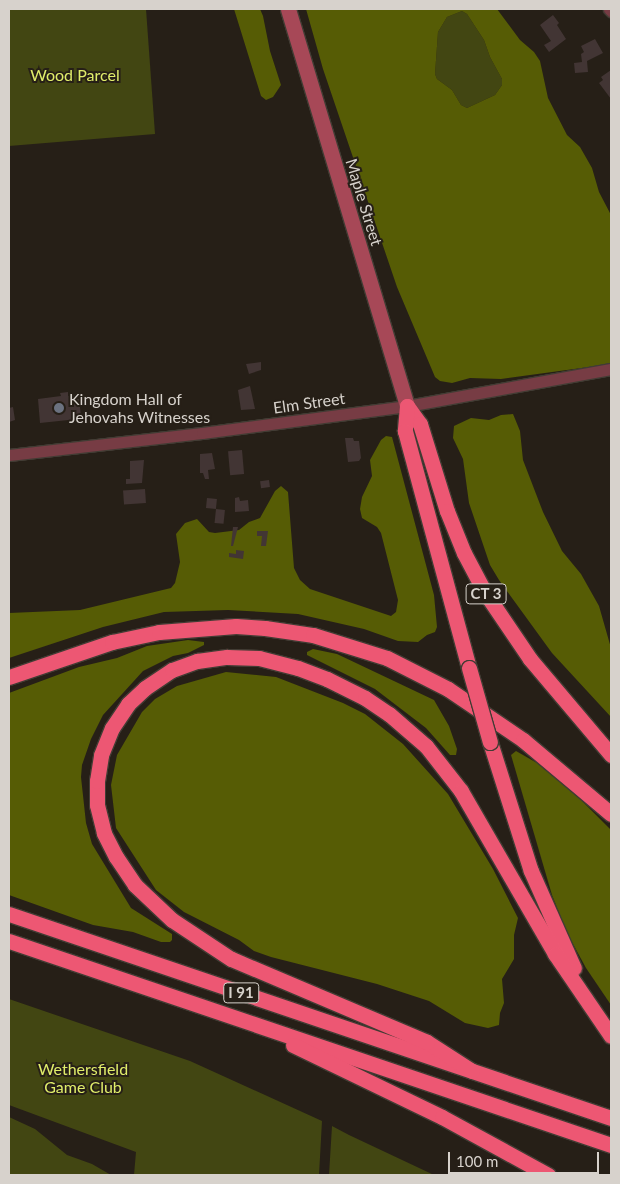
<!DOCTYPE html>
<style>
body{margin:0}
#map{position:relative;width:620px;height:1184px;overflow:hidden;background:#261f17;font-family:Lato,sans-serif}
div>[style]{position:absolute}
.green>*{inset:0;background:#424612}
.forest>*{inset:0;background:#565c05}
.building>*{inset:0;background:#423534;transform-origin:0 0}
.roads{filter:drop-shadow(1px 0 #423c34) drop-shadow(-1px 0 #423c34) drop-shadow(0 1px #423c34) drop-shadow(0 -1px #423c34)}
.street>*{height:11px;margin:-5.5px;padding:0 5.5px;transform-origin:5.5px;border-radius:5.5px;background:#773c44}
.secondary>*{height:15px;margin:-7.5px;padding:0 7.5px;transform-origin:7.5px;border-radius:7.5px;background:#a74857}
.highway>*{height:15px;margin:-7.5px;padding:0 7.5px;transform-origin:7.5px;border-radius:7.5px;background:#ed5773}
.bridges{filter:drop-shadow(1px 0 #423c34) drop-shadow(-1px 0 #423c34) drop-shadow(0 1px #423c34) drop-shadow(0 -1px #423c34)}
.highway-bridge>*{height:15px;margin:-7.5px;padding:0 7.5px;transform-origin:7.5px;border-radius:7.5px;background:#ed5773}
.dots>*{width:14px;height:14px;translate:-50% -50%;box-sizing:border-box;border:2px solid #261f17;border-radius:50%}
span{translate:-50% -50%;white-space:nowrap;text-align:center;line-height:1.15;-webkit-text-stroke:4px #261f17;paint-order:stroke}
.shield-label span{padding:1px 4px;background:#261f17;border:1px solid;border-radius:4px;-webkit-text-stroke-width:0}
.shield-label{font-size:15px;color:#d7d2cc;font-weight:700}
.park-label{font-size:16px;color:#e0ed6a}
.street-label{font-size:16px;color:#d7d2cc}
.poi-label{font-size:16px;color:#d7d2cc}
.left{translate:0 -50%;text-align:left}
.frame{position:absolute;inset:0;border:10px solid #d7d2cc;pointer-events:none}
.scale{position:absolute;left:448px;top:1152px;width:151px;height:22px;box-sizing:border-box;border:2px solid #d7d2cc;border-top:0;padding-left:6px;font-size:15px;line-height:18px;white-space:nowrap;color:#d7d2cc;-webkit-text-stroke:4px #261f17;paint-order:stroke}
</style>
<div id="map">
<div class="green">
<i style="clip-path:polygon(9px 9px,146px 9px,155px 134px,9px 146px)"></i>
<i style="clip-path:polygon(462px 11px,467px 14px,484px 40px,490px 57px,502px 79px,502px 85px,495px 95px,467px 108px,461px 105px,452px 90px,437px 79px,435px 74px,438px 32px,447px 17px)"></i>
<i style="clip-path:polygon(9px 999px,190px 1061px,322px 1121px,319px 1175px,134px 1175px,136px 1152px,9px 1105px)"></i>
<i style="clip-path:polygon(9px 1117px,35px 1129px,67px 1155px,92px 1164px,111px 1175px,9px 1175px)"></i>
<i style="clip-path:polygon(332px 1126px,349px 1135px,434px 1175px,329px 1175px)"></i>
</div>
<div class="forest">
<i style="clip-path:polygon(234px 9px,260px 9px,263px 16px,270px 51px,281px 85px,273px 97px,266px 100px,261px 96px)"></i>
<i style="clip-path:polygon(evenodd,306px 9px,497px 9px,520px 40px,534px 52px,540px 61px,548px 98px,567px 135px,580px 147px,592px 168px,599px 192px,611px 215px,611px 364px,501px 379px,470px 378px,452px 383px,440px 381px,435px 377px,397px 287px,323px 69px,306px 9px,462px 11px,467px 14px,484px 40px,490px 57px,502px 79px,502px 85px,495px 95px,467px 108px,461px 105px,452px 90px,437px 79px,435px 74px,438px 32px,447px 17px,462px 11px)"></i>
<i style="clip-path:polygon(513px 414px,520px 431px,523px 460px,543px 512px,562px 551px,581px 574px,599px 606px,611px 648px,611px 717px,552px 653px,499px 580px,490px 565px,469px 503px,463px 459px,453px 438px,454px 426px,471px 418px,489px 420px,501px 415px)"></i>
<i style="clip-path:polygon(386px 436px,392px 437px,434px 595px,437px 627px,435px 632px,427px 635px,418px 642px,398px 641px,364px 629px,298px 614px,228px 610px,164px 612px,103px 627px,9px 658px,9px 613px,80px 610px,171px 588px,175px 583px,180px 562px,176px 534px,185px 523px,197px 519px,209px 532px,215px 533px,239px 530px,249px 522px,260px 518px,275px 491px,281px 486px,288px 492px,294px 568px,300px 580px,310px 589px,391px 616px,396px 612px,398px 600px,381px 533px,377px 527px,362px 518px,360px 509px,362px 497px,372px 476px,370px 460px,381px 440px)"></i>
<i style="clip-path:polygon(188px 640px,204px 642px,204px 645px,188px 653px,173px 656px,143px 671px,103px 715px,91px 739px,82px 765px,81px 777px,86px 823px,92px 844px,131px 908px,172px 934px,172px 940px,170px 942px,161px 942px,133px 932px,93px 925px,9px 895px,9px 693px,79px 667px,117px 658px,147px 646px)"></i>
<i style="clip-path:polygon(313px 649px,337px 654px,434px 700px,449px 726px,457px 749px,456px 755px,450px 755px,426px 728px,375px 689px,307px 655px,307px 652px)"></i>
<i style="clip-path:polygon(226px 672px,276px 677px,343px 703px,365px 714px,403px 744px,448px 794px,493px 869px,518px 918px,514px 935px,514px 959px,502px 979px,504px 1003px,500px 1013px,499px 1025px,488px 1028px,465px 1023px,429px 1001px,377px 984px,271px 957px,254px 951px,239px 940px,184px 912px,156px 890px,116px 828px,111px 785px,117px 755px,142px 712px,155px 699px,177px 686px)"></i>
<i style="clip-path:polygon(516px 751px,537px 763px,579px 798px,611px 830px,611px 1005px,586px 968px,567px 933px,552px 895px,511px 755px)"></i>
</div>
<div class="building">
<i style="clip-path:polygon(553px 15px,559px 23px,557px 25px,566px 39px,549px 52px,544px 45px,551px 41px,540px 25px)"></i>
<i style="clip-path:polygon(595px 39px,603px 53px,587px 61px,588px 72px,575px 73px,574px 63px,582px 62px,581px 54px,584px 52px,581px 46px)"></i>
<i style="clip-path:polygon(611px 70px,611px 99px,599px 83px,603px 80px,601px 77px)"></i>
<i style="clip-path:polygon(261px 362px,261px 370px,249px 374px,246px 364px)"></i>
<i style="clip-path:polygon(250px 386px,255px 409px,241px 410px,238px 390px)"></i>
<i style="clip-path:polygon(68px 392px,68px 396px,76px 395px,76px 399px,79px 399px,81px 416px,78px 419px,40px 423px,38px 399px,61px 396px,60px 393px)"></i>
<i style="clip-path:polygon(13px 407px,15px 420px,9px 422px,9px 408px)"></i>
<i style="clip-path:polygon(345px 438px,353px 438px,354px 441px,359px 441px,361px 458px,359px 461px,348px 462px)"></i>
<i style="left:242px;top:450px;width:24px;height:14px;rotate:85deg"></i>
<i style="clip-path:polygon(212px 453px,215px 469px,208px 470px,209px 479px,205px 479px,203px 473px,200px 473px,200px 454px)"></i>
<i style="clip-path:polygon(144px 460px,142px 483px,126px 484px,126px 479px,130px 479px,130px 461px)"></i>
<i style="left:269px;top:480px;width:7px;height:9px;rotate:82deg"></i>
<i style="left:145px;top:489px;width:14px;height:22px;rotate:86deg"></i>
<i style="clip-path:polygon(239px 497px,240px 501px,248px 500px,249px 511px,235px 512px,235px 498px)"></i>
<i style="left:207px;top:498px;width:10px;height:10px;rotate:6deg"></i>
<i style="left:216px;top:509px;width:9px;height:14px;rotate:6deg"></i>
<i style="clip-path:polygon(233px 527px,238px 527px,233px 546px,231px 546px)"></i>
<i style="clip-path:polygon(257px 531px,268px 531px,266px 546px,261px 546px,262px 536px,257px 536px)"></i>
<i style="clip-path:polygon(236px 550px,244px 551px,243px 559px,229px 557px,229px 553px,236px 554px)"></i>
</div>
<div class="roads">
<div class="street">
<i style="left:609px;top:9px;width:3px;rotate:45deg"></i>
<i style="left:9px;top:455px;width:194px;rotate:-6.5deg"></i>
<i style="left:202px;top:433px;width:207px;rotate:-7.5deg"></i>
<i style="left:407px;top:406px;width:207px;rotate:-10.3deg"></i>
</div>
<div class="secondary">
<i style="left:288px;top:9px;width:414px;rotate:73.3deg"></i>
</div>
<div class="highway">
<i style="left:407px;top:406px;width:22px;rotate:54deg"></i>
<i style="left:420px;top:424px;width:91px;rotate:72.8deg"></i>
<i style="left:447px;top:511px;width:45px;rotate:68deg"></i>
<i style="left:464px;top:553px;width:43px;rotate:62.2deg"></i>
<i style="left:484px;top:591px;width:82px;rotate:55.9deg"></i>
<i style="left:530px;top:659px;width:126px;rotate:49.8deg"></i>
<i style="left:407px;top:406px;width:25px;rotate:95deg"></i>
<i style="left:405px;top:431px;width:245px;rotate:74.9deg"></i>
<i style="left:9px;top:677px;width:109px;rotate:-18.8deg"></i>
<i style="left:112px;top:642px;width:48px;rotate:-12deg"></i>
<i style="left:159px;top:632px;width:77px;rotate:-4.5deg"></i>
<i style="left:236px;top:626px;width:29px;rotate:4deg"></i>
<i style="left:265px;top:628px;width:49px;rotate:8.3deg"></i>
<i style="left:313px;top:635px;width:77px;rotate:17.3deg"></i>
<i style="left:387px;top:658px;width:68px;rotate:26.9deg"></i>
<i style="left:448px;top:689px;width:91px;rotate:34.2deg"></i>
<i style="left:523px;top:740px;width:115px;rotate:40.1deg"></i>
<i style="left:490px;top:742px;width:135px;rotate:72.4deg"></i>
<i style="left:531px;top:871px;width:106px;rotate:66.1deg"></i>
<i style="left:9px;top:914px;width:636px;rotate:18.72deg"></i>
<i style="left:9px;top:941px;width:636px;rotate:18.72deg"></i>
<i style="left:293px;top:1045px;width:165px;rotate:25.8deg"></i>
<i style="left:442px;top:1117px;width:121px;rotate:28.7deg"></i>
<i style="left:472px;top:1071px;width:54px;rotate:-147.2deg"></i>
<i style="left:427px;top:1042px;width:213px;rotate:-157deg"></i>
<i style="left:231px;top:959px;width:71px;rotate:-146.5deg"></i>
<i style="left:172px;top:920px;width:51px;rotate:-136.6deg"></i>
<i style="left:135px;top:885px;width:34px;rotate:-124deg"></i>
<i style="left:116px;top:857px;width:27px;rotate:-117deg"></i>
<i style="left:104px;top:833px;width:29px;rotate:-104deg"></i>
<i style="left:97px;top:805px;width:24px;rotate:-90deg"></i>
<i style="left:97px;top:781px;width:26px;rotate:-81deg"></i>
<i style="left:101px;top:755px;width:29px;rotate:-68deg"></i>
<i style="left:112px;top:728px;width:29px;rotate:-56deg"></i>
<i style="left:128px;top:704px;width:23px;rotate:-43deg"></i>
<i style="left:145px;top:688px;width:32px;rotate:-34deg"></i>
<i style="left:172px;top:670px;width:27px;rotate:-20deg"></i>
<i style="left:197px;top:661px;width:30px;rotate:-8deg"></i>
<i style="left:227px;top:657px;width:32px;rotate:2deg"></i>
<i style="left:259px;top:658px;width:40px;rotate:14.4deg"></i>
<i style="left:298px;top:668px;width:31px;rotate:21deg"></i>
<i style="left:327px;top:679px;width:42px;rotate:26.6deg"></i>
<i style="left:365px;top:698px;width:29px;rotate:34deg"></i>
<i style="left:389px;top:714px;width:49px;rotate:40.9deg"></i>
<i style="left:426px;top:746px;width:57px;rotate:52.1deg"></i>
<i style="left:461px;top:791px;width:188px;rotate:60deg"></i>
<i style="left:555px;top:954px;width:99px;rotate:55.7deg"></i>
</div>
</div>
<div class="bridges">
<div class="highway-bridge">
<i style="left:469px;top:668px;width:77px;rotate:74.2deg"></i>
</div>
</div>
<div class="dots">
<i style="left:59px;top:408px;background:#6b7280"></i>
</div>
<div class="shield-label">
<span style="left:486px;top:594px">CT 3</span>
<span style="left:241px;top:993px">I 91</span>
</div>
<div class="park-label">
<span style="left:75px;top:75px">Wood Parcel</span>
<span style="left:83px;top:1078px">Wethersfield<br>Game Club</span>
</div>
<div class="street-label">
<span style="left:364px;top:202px;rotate:73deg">Maple Street</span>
<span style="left:309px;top:403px;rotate:-8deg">Elm Street</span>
</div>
<div class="poi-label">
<span class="left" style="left:69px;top:408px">Kingdom Hall of<br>Jehovahs Witnesses</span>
</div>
<div class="frame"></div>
<div class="scale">100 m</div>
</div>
